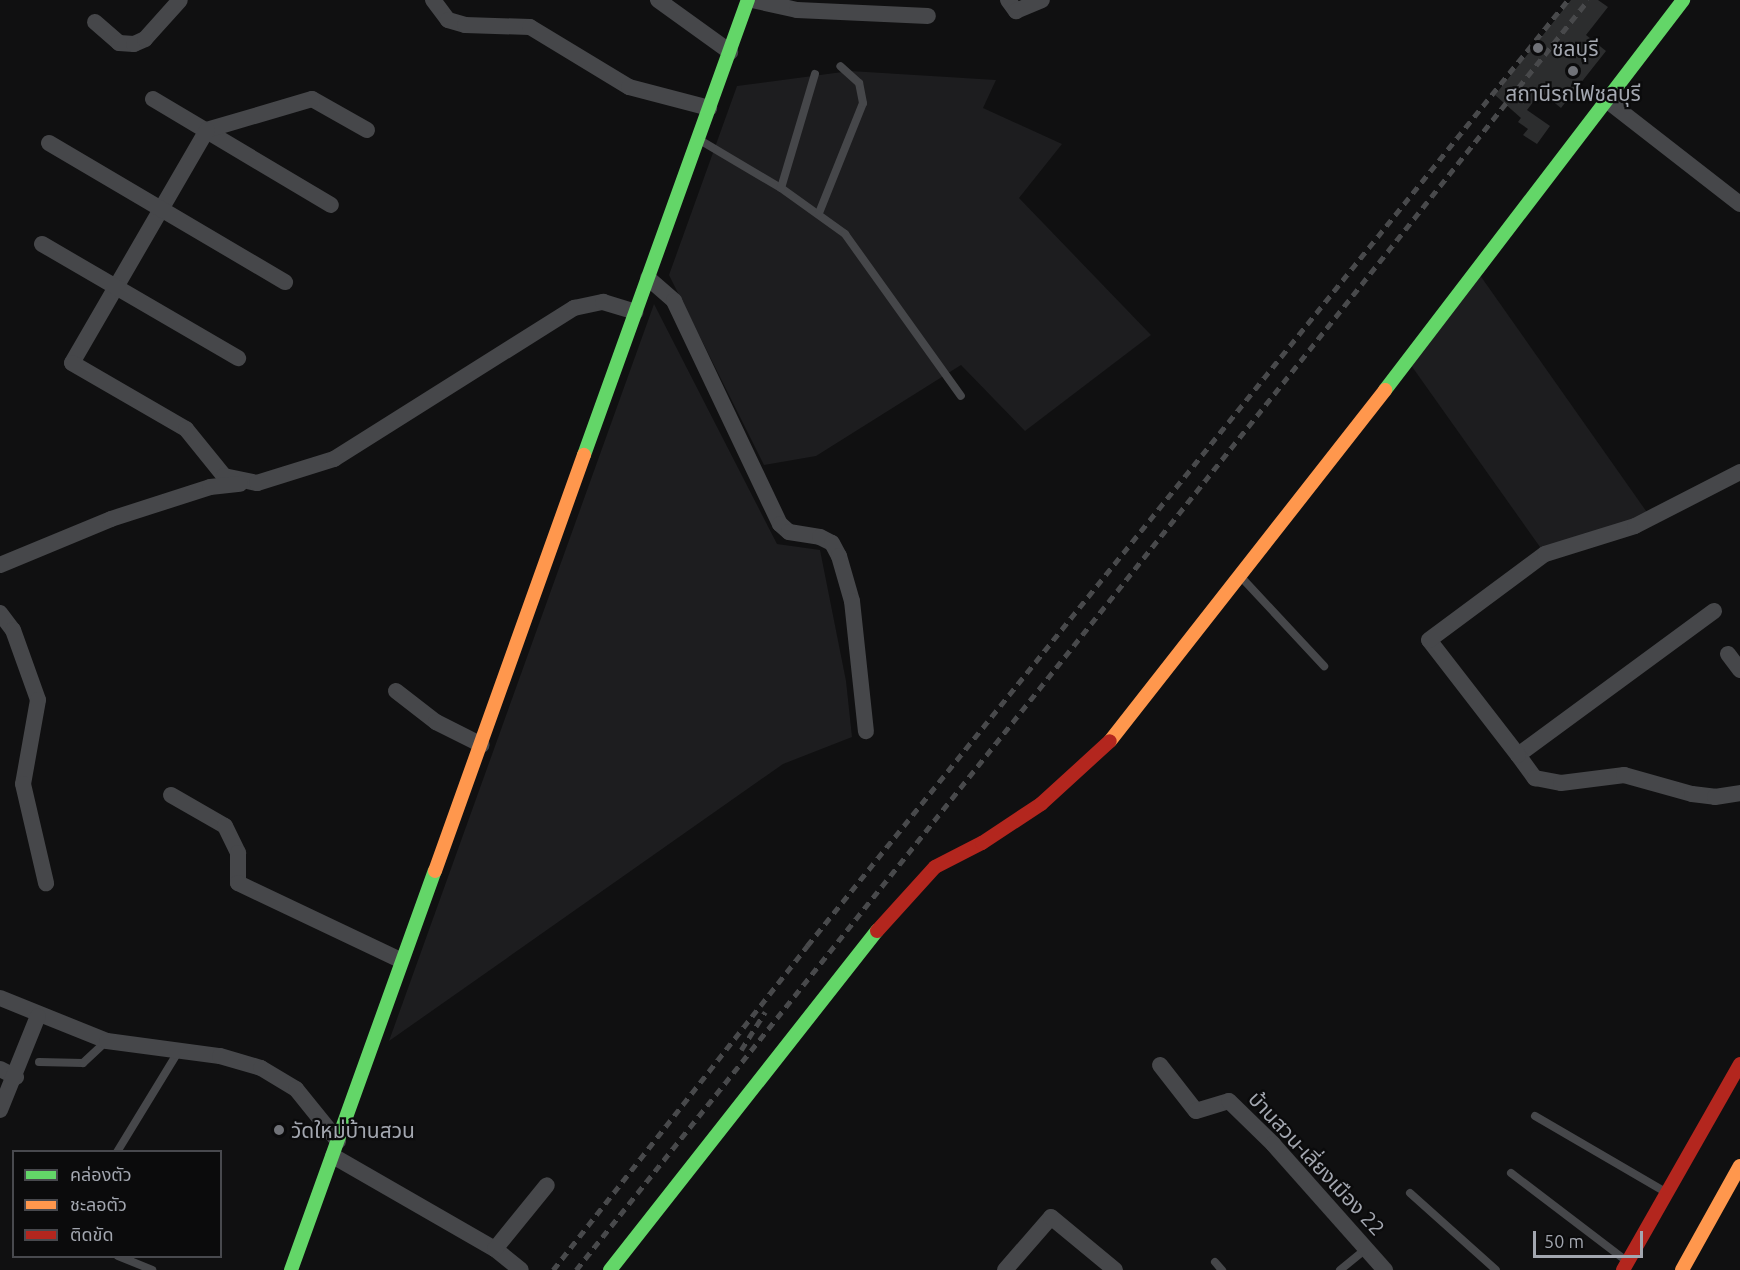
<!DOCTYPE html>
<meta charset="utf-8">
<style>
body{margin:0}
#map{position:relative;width:1740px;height:1270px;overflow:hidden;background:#101011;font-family:Ubuntu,"Noto Sans Thai",sans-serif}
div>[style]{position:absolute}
.built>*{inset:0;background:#1d1d1f}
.building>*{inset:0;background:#2c2d2e}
.lane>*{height:8px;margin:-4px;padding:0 4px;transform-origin:4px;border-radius:4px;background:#46474a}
.street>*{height:16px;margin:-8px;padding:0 8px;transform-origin:8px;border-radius:8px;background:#46474a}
.fast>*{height:14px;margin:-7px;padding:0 7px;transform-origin:7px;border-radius:7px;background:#63d668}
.slow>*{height:14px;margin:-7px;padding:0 7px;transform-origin:7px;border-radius:7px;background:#ff974d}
.jam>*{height:14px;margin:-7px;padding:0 7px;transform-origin:7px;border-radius:7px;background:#b3261e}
.rail>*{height:4.5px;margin-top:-2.25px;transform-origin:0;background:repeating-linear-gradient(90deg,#48494b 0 8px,transparent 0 14px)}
.dots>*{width:16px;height:16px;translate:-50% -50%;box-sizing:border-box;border:3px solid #0b0b0c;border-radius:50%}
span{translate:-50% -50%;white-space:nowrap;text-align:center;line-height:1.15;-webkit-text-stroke:4.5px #0b0b0c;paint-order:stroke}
.poi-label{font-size:21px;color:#a3a7b0}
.left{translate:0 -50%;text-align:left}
.street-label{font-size:21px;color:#a3a7b0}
.legend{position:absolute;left:12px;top:1150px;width:210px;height:108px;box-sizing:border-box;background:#0b0b0c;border:2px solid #48494e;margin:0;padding:8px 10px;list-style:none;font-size:18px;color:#a3a7b0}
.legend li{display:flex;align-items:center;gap:12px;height:30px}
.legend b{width:30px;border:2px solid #48494e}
.scale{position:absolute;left:1533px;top:1231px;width:110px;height:27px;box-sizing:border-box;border:3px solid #a3a7b0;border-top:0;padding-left:8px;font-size:18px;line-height:21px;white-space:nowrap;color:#a3a7b0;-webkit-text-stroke:4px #0b0b0c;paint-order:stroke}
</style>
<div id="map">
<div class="built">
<i style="clip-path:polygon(850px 71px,996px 80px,983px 108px,1062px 144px,1019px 198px,1151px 335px,1025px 431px,961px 365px,816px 456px,764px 465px,669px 275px,737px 86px)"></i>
<i style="clip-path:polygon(1477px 271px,1651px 518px,1545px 554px,1408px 361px)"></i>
<i style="clip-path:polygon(654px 304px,777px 544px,820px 550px,846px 681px,852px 737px,783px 764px,389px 1041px)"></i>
</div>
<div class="building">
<i style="clip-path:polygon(1571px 0,1598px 0,1608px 7px,1586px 35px,1606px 51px,1561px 108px,1541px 92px,1527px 110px,1550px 126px,1537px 144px,1523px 135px,1528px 129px,1518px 122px,1523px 115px,1521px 118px,1495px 95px)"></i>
</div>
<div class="lane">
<i style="left:698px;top:139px;width:96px;rotate:30.6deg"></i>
<i style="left:781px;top:188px;width:79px;rotate:35.7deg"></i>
<i style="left:845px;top:234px;width:199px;rotate:54.4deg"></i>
<i style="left:781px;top:188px;width:119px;rotate:-73.4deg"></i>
<i style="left:819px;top:213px;width:118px;rotate:-68.2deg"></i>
<i style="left:863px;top:103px;width:20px;rotate:-101deg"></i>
<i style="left:859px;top:83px;width:25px;rotate:-138deg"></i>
<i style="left:1241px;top:577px;width:122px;rotate:47deg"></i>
<i style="left:39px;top:1062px;width:44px;rotate:1.3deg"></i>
<i style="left:83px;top:1063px;width:33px;rotate:-43deg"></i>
<i style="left:1535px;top:1116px;width:149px;rotate:30.2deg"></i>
<i style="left:117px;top:1152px;width:117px;rotate:-58.6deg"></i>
<i style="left:1511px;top:1173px;width:143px;rotate:37.3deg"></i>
<i style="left:1410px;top:1193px;width:115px;rotate:41.8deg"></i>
<i style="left:118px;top:1256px;width:37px;rotate:22deg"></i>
<i style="left:1215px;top:1262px;width:11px;rotate:49deg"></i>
<i style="left:1340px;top:1270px;width:33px;rotate:-39deg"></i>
</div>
<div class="street">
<i style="left:433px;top:0;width:25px;rotate:53deg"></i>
<i style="left:448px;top:20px;width:18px;rotate:16deg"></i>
<i style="left:465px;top:25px;width:65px;rotate:1.8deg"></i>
<i style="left:530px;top:27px;width:116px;rotate:31.2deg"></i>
<i style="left:629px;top:87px;width:83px;rotate:14.7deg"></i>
<i style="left:658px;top:0;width:89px;rotate:35.8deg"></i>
<i style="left:752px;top:0;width:46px;rotate:12.5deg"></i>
<i style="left:797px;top:10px;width:131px;rotate:2.6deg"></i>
<i style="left:1008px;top:0;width:14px;rotate:54deg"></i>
<i style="left:1016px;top:11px;width:28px;rotate:-23deg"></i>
<i style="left:95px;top:22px;width:32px;rotate:41deg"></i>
<i style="left:119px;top:43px;width:15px;rotate:4deg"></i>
<i style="left:134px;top:44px;width:12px;rotate:-24deg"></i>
<i style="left:145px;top:39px;width:52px;rotate:-48.1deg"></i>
<i style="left:153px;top:99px;width:207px;rotate:30.8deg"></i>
<i style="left:1605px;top:99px;width:171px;rotate:37.9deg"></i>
<i style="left:367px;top:130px;width:63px;rotate:-150.6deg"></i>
<i style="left:312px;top:99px;width:109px;rotate:163.6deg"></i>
<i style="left:207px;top:130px;width:269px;rotate:120.1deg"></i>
<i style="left:72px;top:363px;width:132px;rotate:30.1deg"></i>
<i style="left:186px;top:429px;width:60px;rotate:51deg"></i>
<i style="left:224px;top:476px;width:34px;rotate:12deg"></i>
<i style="left:257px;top:483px;width:81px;rotate:-17.3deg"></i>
<i style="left:334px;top:459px;width:284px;rotate:-32.2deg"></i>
<i style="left:574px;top:308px;width:30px;rotate:-12deg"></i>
<i style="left:603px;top:302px;width:34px;rotate:17deg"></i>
<i style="left:49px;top:143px;width:274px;rotate:30.5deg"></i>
<i style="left:42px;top:244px;width:227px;rotate:30.2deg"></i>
<i style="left:648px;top:278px;width:35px;rotate:41deg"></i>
<i style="left:674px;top:301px;width:247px;rotate:64.6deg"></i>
<i style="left:780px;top:524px;width:12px;rotate:42deg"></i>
<i style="left:789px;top:532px;width:31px;rotate:9deg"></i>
<i style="left:820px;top:537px;width:13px;rotate:27deg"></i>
<i style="left:832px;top:543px;width:15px;rotate:62deg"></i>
<i style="left:839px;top:556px;width:47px;rotate:73.9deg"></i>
<i style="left:852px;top:601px;width:131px;rotate:83.9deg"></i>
<i style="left:0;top:565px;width:120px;rotate:-22.5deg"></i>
<i style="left:111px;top:519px;width:104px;rotate:-17.9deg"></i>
<i style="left:210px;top:487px;width:30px;rotate:-6deg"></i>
<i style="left:1714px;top:611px;width:243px;rotate:143.7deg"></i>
<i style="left:1518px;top:755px;width:29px;rotate:54deg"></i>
<i style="left:1535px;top:778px;width:26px;rotate:11deg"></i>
<i style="left:1561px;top:783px;width:64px;rotate:-7.2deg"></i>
<i style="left:1624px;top:775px;width:71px;rotate:15.6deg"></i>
<i style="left:1692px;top:794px;width:23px;rotate:7deg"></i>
<i style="left:1715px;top:797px;width:25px;rotate:-9deg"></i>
<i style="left:0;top:613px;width:21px;rotate:53deg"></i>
<i style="left:13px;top:630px;width:74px;rotate:70.3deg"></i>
<i style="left:38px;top:700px;width:85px;rotate:100.1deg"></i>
<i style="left:23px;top:784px;width:102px;rotate:76.9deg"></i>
<i style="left:1728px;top:654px;width:20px;rotate:53deg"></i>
<i style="left:396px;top:691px;width:51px;rotate:37.8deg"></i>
<i style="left:436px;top:722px;width:51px;rotate:26.6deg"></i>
<i style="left:1518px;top:755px;width:145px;rotate:-127.7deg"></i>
<i style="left:1429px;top:640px;width:144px;rotate:-36.6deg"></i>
<i style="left:1545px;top:554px;width:94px;rotate:-17.3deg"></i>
<i style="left:1635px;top:526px;width:118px;rotate:-27.2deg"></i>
<i style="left:171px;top:795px;width:62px;rotate:29.9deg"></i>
<i style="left:225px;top:826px;width:30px;rotate:64deg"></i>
<i style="left:238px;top:853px;width:30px;rotate:90deg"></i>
<i style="left:238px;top:883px;width:179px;rotate:25.4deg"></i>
<i style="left:0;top:998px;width:115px;rotate:21.9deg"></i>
<i style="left:107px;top:1041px;width:114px;rotate:7.6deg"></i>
<i style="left:220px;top:1056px;width:43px;rotate:16.3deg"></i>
<i style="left:261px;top:1068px;width:41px;rotate:31deg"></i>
<i style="left:296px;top:1089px;width:67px;rotate:51.1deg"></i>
<i style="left:1160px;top:1065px;width:58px;rotate:52deg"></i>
<i style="left:1196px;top:1111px;width:34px;rotate:-17deg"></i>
<i style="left:1229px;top:1101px;width:62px;rotate:44.3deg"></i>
<i style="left:1273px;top:1144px;width:169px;rotate:48.4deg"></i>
<i style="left:0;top:1069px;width:18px;rotate:27deg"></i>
<i style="left:0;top:1110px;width:101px;rotate:-68deg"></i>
<i style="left:333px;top:1156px;width:187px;rotate:29.9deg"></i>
<i style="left:495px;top:1249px;width:33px;rotate:39deg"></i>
<i style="left:495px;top:1249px;width:82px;rotate:-50.9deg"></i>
<i style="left:1005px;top:1270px;width:70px;rotate:-49deg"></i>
<i style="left:1051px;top:1217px;width:83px;rotate:39.6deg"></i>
</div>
<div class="fast">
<i style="left:1385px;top:390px;width:491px;rotate:-52.6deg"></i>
<i style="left:584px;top:455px;width:484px;rotate:-70.2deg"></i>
<i style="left:291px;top:1270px;width:424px;rotate:-70.2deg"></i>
<i style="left:610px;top:1270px;width:432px;rotate:-51.8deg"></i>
</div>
<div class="slow">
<i style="left:1110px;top:741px;width:446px;rotate:-51.9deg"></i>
<i style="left:435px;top:871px;width:442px;rotate:-70.3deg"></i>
<i style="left:1682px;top:1270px;width:119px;rotate:-60.9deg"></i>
</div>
<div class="jam">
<i style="left:877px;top:931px;width:86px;rotate:-47.8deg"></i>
<i style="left:935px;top:867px;width:53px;rotate:-27.1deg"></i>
<i style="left:982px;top:843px;width:71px;rotate:-33.5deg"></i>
<i style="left:1041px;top:804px;width:93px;rotate:-42.4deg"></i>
<i style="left:1623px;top:1270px;width:237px;rotate:-60.4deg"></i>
</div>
<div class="rail">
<i style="left:741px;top:1050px;width:45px;rotate:-57.7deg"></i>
<i style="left:553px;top:1270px;width:412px;rotate:-51.9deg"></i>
<i style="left:807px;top:946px;width:1214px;rotate:-51.19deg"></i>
<i style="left:576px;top:1270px;width:1624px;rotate:-51.45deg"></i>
</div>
<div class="dots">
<i style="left:1538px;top:48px;background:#707278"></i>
<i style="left:1573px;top:71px;background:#707278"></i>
<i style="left:279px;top:1130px;background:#707278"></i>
</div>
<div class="poi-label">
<span class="left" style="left:1552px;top:48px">ชลบุรี</span>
<span style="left:1573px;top:93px">สถานีรถไฟชลบุรี</span>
<span class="left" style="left:291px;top:1130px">วัดใหม่บ้านสวน</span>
</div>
<div class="street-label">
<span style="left:1317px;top:1163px;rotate:47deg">บ้านสวน-เลี่ยงเมือง 22</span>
</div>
<ul class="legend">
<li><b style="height:8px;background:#63d668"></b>คล่องตัว</li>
<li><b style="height:8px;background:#ff974d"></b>ชะลอตัว</li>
<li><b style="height:8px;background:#b3261e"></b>ติดขัด</li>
</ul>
<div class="scale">50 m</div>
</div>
